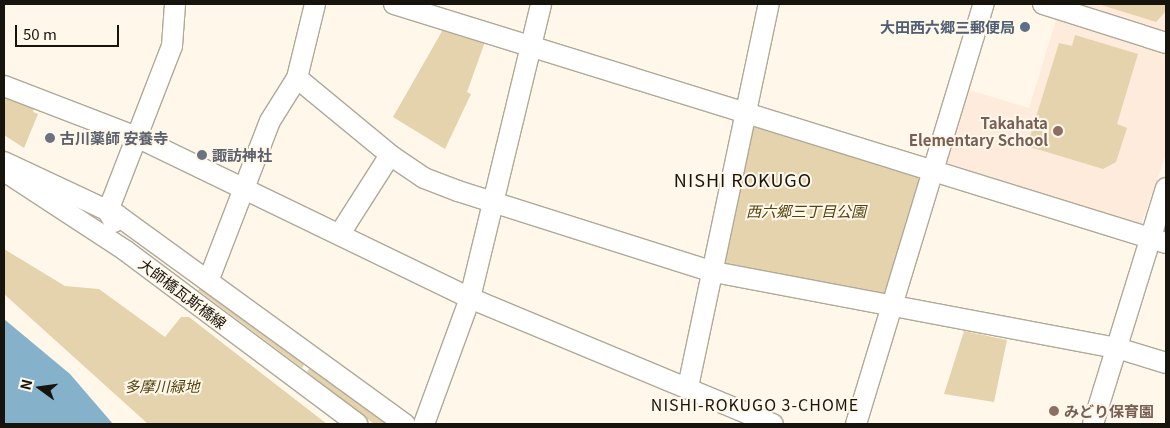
<!DOCTYPE html>
<meta charset="utf-8">
<style>
body{margin:0}
#map{position:relative;width:1170px;height:428px;overflow:hidden;background:#fff8ea;font-family:Georgia,"Noto Sans JP",serif}
div>[style]{position:absolute}
.education>*{inset:0;background:#ffebdb}
.green>*{inset:0;background:#e4d3ac}
.water>*{inset:0;background:#85b2ca}
.roads{filter:drop-shadow(1px 0 #b0a998) drop-shadow(-1px 0 #b0a998) drop-shadow(0 1px #b0a998) drop-shadow(0 -1px #b0a998)}
.minor>*{height:20px;margin:-10px;padding:0 10px;transform-origin:10px;border-radius:10px;background:#fff}
.dots>*{width:14px;height:14px;translate:-50% -50%;box-sizing:border-box;border:2px solid #fff8ea;border-radius:50%}
span{translate:-50% -50%;white-space:nowrap;text-align:center;line-height:1.15;-webkit-text-stroke:4px #fff8ea;paint-order:stroke}
.service-label{font-size:15px;color:#4e5e75;font-weight:700}
.right{translate:-100% -50%;text-align:right}
.education-label{font-size:15px;color:#785e54;font-weight:700}
.left{translate:0 -50%;text-align:left}
.worship-label{font-size:15px;color:#5b616d;font-weight:700}
.park-label{font-size:15px;color:#574310;font-style:italic}
.street-label{font-size:15px;color:#17140e}
.neighbourhood-label{font-size:16px;color:#17140e;letter-spacing:1px}
.quarter-label{font-size:18px;color:#17140e;letter-spacing:1px}
.frame{position:absolute;inset:0;border:5px solid #17140e;pointer-events:none}
.north{position:absolute;left:15px;top:363px;width:50px;height:50px;-webkit-text-stroke:4px #fff8ea;paint-order:stroke;rotate:284deg;font-size:14px;font-weight:700;line-height:20px;text-align:center;color:#17140e}
.north::after{content:'';display:block;margin:auto;width:18px;height:22px;background:#17140e;clip-path:polygon(50% 0,100% 100%,50% 72%,0 100%)}
.scale{position:absolute;left:15px;top:25px;width:104px;height:22px;box-sizing:border-box;border:2px solid #17140e;border-top:0;padding-left:6px;font-size:15px;line-height:18px;white-space:nowrap;color:#17140e;-webkit-text-stroke:4px #fff8ea;paint-order:stroke}
</style>
<div id="map">
<div class="education">
<i style="clip-path:polygon(1069px 4px,1166px 4px,1166px 34px)"></i>
<i style="clip-path:polygon(1057px 17px,1166px 52px,1166px 154px,1140px 228px,943px 165px,963px 88px,1029px 108px)"></i>
</div>
<div class="green">
<i style="clip-path:polygon(1098px 4px,1166px 4px,1166px 11px,1156px 22px)"></i>
<i style="clip-path:polygon(445px 26px,486px 39px,467px 92px,471px 94px,445px 149px,393px 117px)"></i>
<i style="clip-path:polygon(1075px 35px,1138px 54px,1117px 124px,1127px 128px,1116px 162px,1103px 169px,1027px 146px,1059px 43px,1072px 46px)"></i>
<i style="clip-path:polygon(4px 92px,36px 102px,33px 112px,38px 114px,24px 148px,4px 135px)"></i>
<i style="clip-path:polygon(749px 124px,922px 175px,888px 293px,882px 297px,726px 268px,722px 262px)"></i>
<i style="clip-path:polygon(4px 249px,65px 286px,99px 289px,165px 337px,181px 317px,189px 317px,327px 424px,148px 424px,4px 294px)"></i>
<i style="clip-path:polygon(203px 285px,307px 360px,302px 368px,198px 290px)"></i>
<i style="clip-path:polygon(964px 331px,1007px 340px,994px 402px,944px 394px)"></i>
<i style="clip-path:polygon(312px 365px,390px 424px,374px 424px,307px 372px)"></i>
</div>
<div class="water">
<i style="clip-path:polygon(4px 319px,70px 374px,113px 424px,4px 424px)"></i>
</div>
<div class="roads">
<div class="minor">
<i style="left:394px;top:4px;width:808px;rotate:17.2deg"></i>
<i style="left:1043px;top:4px;width:129px;rotate:17.6deg"></i>
<i style="left:297px;top:78px;width:124px;rotate:39.5deg"></i>
<i style="left:393px;top:157px;width:37px;rotate:34deg"></i>
<i style="left:424px;top:178px;width:36px;rotate:21deg"></i>
<i style="left:458px;top:191px;width:269px;rotate:17.6deg"></i>
<i style="left:714px;top:272px;width:410px;rotate:10.7deg"></i>
<i style="left:1117px;top:348px;width:51px;rotate:17deg"></i>
<i style="left:4px;top:86px;width:142px;rotate:21deg"></i>
<i style="left:137px;top:137px;width:370px;rotate:25.8deg"></i>
<i style="left:470px;top:298px;width:328px;rotate:22.6deg"></i>
<i style="left:4px;top:162px;width:125px;rotate:25.1deg"></i>
<i style="left:117px;top:215px;width:356px;rotate:36deg"></i>
<i style="left:7px;top:173px;width:142px;rotate:33.2deg"></i>
<i style="left:126px;top:251px;width:289px;rotate:36.8deg"></i>
<i style="left:114px;top:222px;width:13px;rotate:-119deg"></i>
<i style="left:108px;top:211px;width:177px;rotate:-68.8deg"></i>
<i style="left:172px;top:46px;width:42px;rotate:-85.9deg"></i>
<i style="left:341px;top:232px;width:91px;rotate:-57.5deg"></i>
<i style="left:209px;top:279px;width:169px;rotate:-68.9deg"></i>
<i style="left:270px;top:121px;width:51px;rotate:-57.9deg"></i>
<i style="left:297px;top:78px;width:76px;rotate:-76.3deg"></i>
<i style="left:688px;top:387px;width:391px;rotate:-78.1deg"></i>
<i style="left:424px;top:424px;width:134px;rotate:-69.9deg"></i>
<i style="left:470px;top:298px;width:302px;rotate:-76.4deg"></i>
<i style="left:856px;top:424px;width:439px;rotate:-73.1deg"></i>
<i style="left:1093px;top:424px;width:247px;rotate:-72.8deg"></i>
</div>
</div>
<div class="dots">
<i style="left:1025px;top:27px;background:#5c6f8a"></i>
<i style="left:1058px;top:131px;background:#8d6e63"></i>
<i style="left:50px;top:138px;background:#6b7280"></i>
<i style="left:202px;top:155px;background:#6b7280"></i>
<i style="left:1054px;top:411px;background:#8d6e63"></i>
</div>
<div class="service-label">
<span class="right" style="left:1015px;top:27px">大田西六郷三郵便局</span>
</div>
<div class="education-label">
<span class="right" style="left:1048px;top:131px">Takahata<br>Elementary School</span>
<span class="left" style="left:1064px;top:411px">みどり保育園</span>
</div>
<div class="worship-label">
<span class="left" style="left:60px;top:138px">古川薬師 安養寺</span>
<span class="left" style="left:212px;top:155px">諏訪神社</span>
</div>
<div class="park-label">
<span style="left:806px;top:211px">西六郷三丁目公園</span>
<span style="left:162px;top:386px">多摩川緑地</span>
</div>
<div class="street-label">
<span style="left:183px;top:293px;rotate:37deg">大師橋瓦斯橋線</span>
</div>
<div class="neighbourhood-label">
<span style="left:755px;top:404px">NISHI-ROKUGO 3-CHOME</span>
</div>
<div class="quarter-label">
<span style="left:743px;top:179px">NISHI ROKUGO</span>
</div>
<div class="frame"></div>
<div class="north">N</div>
<div class="scale">50 m</div>
</div>
